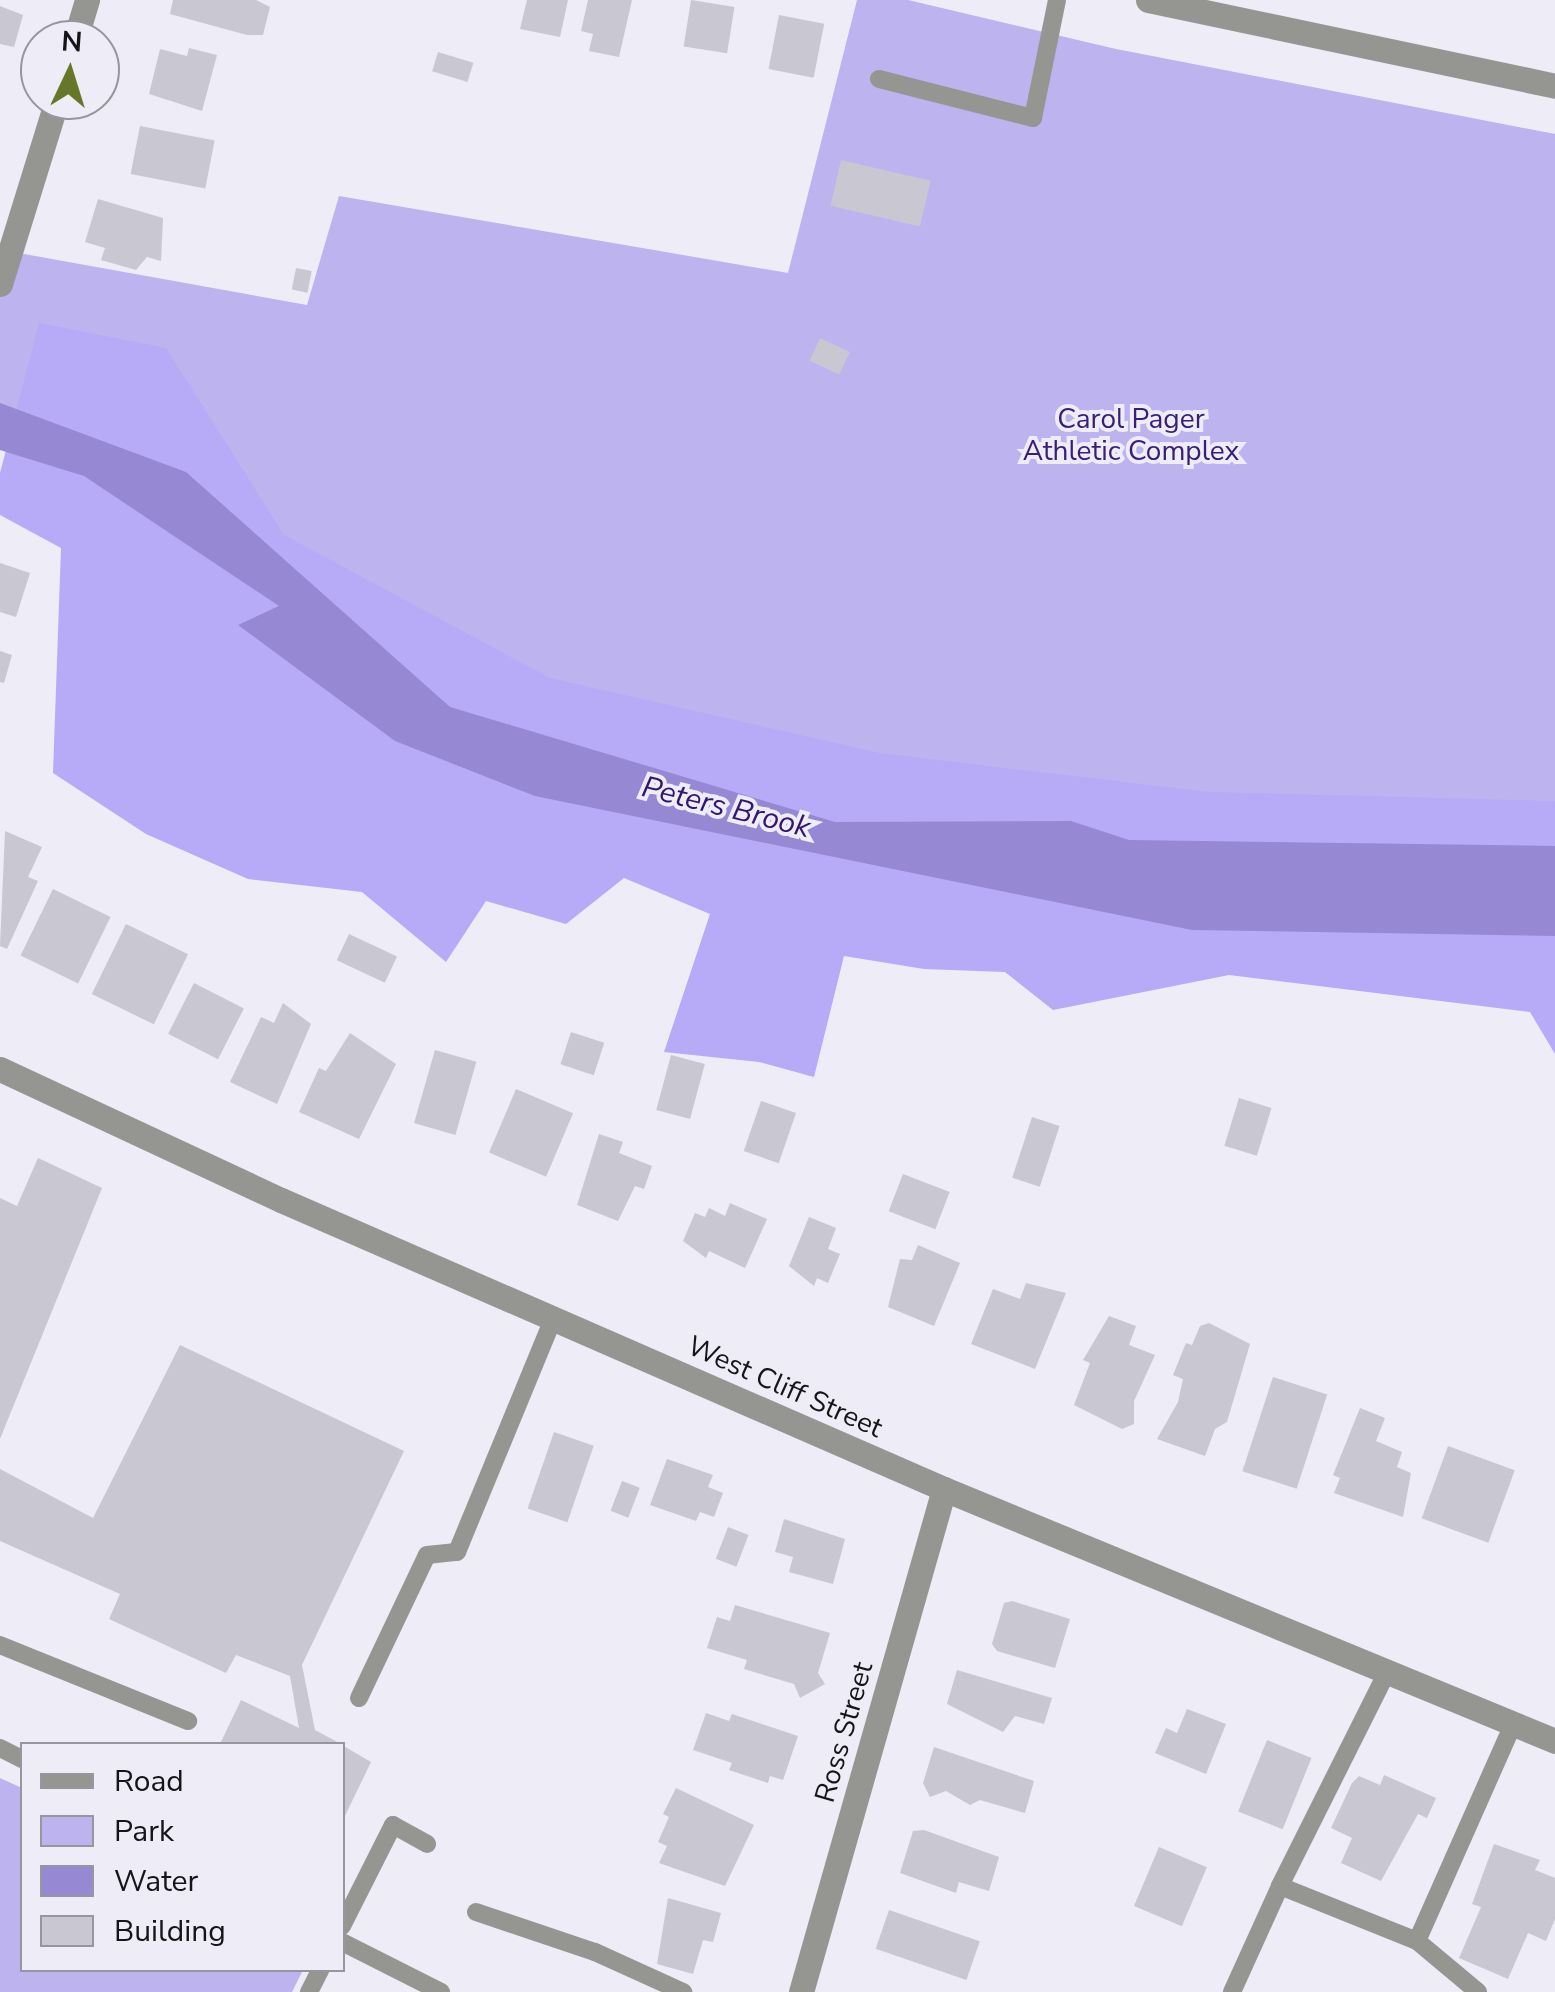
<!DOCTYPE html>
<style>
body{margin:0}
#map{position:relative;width:1555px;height:1992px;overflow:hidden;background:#edecf7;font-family:"Nunito Sans",sans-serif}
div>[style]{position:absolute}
.green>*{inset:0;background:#bcb3ef}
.forest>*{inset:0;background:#b7aaf7}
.water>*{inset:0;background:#9688d2}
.building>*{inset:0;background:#c9c7d2;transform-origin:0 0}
.service>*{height:18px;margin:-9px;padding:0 9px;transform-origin:9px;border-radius:9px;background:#959692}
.minor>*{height:25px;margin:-12.5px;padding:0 12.5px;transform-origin:12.5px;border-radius:12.5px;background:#959692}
span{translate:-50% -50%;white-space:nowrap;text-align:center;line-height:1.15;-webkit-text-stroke:8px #edecf7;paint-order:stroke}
.park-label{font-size:28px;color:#3a1e75}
.street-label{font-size:28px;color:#151418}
.water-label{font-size:30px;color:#35166e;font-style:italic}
.legend{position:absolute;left:20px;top:1742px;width:325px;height:230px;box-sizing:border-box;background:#edecf7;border:2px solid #97969e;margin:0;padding:12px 18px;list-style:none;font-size:30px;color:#151418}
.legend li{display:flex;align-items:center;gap:20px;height:50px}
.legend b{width:50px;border:2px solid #97969e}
.north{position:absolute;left:20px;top:20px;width:100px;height:100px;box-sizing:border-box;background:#edecf7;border:2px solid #97969e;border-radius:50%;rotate:4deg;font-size:28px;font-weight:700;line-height:40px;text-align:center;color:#151418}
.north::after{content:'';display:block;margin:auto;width:35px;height:45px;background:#667827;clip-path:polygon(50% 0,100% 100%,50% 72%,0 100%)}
</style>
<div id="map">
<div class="green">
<i style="clip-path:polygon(857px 0,908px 0,1116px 49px,1555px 134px,1555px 846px,835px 822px,0 404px,0 298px,13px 252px,307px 305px,339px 196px,788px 273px)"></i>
<i style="clip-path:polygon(0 1778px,22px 1788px,22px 1970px,303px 1970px,292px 1992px,0 1992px)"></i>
</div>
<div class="forest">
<i style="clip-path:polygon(39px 323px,166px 348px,284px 535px,550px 678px,879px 753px,1210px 792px,1555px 801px,1555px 1054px,1530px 1012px,1229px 975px,1053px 1010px,1005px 972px,924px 969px,844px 956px,814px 1077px,759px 1062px,664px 1052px,710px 914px,624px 878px,566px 924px,486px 901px,446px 962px,362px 892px,248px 879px,146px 834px,53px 773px,61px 548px,0 515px,0 473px)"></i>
</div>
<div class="water">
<i style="clip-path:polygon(0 403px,186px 472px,450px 707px,835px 822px,1071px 821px,1129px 840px,1555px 846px,1555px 936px,1192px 930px,535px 796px,395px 741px,238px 625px,279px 606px,84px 476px,0 450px)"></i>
</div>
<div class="building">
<i style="clip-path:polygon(173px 0,256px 0,270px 7px,263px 35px,247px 35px,170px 14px)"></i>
<i style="clip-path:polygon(527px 0,568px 0,560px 37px,520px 29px)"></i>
<i style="clip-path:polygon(588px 0,632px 0,619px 57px,589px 51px,593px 34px,581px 31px)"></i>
<i style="left:691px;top:0;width:44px;height:47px;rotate:9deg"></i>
<i style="clip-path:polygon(0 6px,23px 15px,14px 47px,0 44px)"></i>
<i style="left:779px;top:15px;width:46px;height:55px;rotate:11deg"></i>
<i style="clip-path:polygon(189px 48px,217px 55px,202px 111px,149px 94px,160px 49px,187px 56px)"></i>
<i style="left:438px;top:52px;width:37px;height:20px;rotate:17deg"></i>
<i style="left:140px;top:126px;width:76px;height:49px;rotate:11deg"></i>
<i style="left:841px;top:160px;width:92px;height:47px;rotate:13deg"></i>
<i style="clip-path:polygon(98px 199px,163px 218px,161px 261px,147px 257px,136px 270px,101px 260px,105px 248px,85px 242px)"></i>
<i style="left:296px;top:268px;width:16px;height:22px;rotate:11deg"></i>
<i style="left:820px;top:338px;width:33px;height:25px;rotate:25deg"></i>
<i style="clip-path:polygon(0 563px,30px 573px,16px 617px,0 612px)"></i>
<i style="clip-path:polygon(0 651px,12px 655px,4px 683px,0 682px)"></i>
<i style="clip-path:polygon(5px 831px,42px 847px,28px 877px,38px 881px,7px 949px,0 946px)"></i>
<i style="left:53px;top:889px;width:64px;height:74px;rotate:26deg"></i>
<i style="left:126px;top:924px;width:69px;height:78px;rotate:26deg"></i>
<i style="left:349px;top:934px;width:53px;height:29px;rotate:25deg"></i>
<i style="left:194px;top:983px;width:56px;height:57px;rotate:27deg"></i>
<i style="clip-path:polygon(283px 1003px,311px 1024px,277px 1104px,230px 1082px,261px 1017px,274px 1023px)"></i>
<i style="left:571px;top:1032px;width:35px;height:34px;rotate:18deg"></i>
<i style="clip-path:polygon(350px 1033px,396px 1064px,359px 1139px,299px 1112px,319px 1068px,326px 1071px)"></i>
<i style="left:435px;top:1050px;width:43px;height:76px;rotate:16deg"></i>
<i style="left:671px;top:1055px;width:35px;height:57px;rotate:15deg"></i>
<i style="left:516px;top:1089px;width:62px;height:69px;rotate:23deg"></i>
<i style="left:1239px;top:1098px;width:34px;height:50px;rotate:17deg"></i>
<i style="left:761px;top:1101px;width:37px;height:53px;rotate:19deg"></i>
<i style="left:1032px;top:1117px;width:29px;height:64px;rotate:18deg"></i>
<i style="clip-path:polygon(599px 1134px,623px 1142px,619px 1153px,652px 1166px,644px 1189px,635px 1186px,618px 1221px,577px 1205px)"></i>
<i style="clip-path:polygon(38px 1158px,102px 1188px,0 1439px,0 1198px,17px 1206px)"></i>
<i style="left:903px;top:1174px;width:50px;height:40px;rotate:21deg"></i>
<i style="clip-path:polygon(730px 1203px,767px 1219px,745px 1268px,709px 1251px,706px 1258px,683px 1241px,695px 1213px,705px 1217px,709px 1208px,725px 1216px)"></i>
<i style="clip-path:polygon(809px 1217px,836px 1228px,828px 1249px,840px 1254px,828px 1283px,817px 1278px,814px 1286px,789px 1266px)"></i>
<i style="clip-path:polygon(918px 1245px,960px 1263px,934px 1326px,888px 1307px,900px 1259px,912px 1260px)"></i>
<i style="clip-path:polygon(1026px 1283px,1066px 1293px,1035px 1369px,971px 1344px,993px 1289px,1020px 1299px)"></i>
<i style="clip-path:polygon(1109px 1316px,1136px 1326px,1129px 1345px,1155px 1355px,1134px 1401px,1134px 1424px,1122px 1429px,1074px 1405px,1090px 1363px,1083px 1360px)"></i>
<i style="clip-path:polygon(1209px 1323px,1250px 1344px,1227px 1422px,1215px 1429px,1205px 1456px,1157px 1439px,1178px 1402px,1183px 1379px,1173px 1375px,1186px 1343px,1192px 1345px,1200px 1326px)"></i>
<i style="clip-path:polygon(180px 1345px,404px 1451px,302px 1665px,315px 1730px,341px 1744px,220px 1744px,241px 1700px,299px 1728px,290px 1676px,236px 1655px,226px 1673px,109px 1619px,120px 1594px,0 1541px,0 1469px,93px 1518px)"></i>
<i style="left:1273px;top:1377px;width:57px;height:99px;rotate:18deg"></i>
<i style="clip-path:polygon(1360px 1408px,1385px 1418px,1376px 1441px,1402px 1452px,1397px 1467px,1411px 1473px,1403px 1517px,1334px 1493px,1340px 1478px,1333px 1475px)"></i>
<i style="left:554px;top:1432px;width:42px;height:81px;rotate:19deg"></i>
<i style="left:1448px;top:1446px;width:71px;height:77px;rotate:20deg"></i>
<i style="clip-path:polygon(667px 1459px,713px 1475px,708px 1487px,723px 1493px,714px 1517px,700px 1512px,696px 1521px,650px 1505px)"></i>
<i style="left:622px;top:1481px;width:19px;height:32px;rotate:21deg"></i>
<i style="clip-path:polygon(784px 1519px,845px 1539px,833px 1584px,789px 1572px,793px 1557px,775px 1552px)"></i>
<i style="left:728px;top:1527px;width:22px;height:34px;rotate:21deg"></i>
<i style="clip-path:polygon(1012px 1601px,1070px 1619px,1055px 1668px,997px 1651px,992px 1644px,1004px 1603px)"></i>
<i style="clip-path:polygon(735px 1605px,830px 1633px,818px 1673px,825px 1684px,800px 1698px,794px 1684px,744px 1669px,747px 1660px,707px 1648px,717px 1617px,730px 1621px)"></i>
<i style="clip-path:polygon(957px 1670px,1052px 1698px,1044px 1724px,1015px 1716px,1003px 1732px,947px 1704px)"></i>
<i style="clip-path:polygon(1187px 1709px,1226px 1724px,1206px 1774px,1155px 1753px,1166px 1728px,1177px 1733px)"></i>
<i style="clip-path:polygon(706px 1713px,729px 1721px,732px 1714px,798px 1736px,783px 1780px,770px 1776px,768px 1783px,729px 1770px,732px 1763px,693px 1750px)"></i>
<i style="left:1267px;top:1740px;width:48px;height:77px;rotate:22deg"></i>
<i style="clip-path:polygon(342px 1745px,371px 1762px,342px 1822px)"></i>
<i style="clip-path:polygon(934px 1747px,1034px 1781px,1025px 1813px,980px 1800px,970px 1805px,946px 1791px,930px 1797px,923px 1783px)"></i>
<i style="clip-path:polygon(1384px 1775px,1436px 1798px,1427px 1818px,1418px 1814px,1381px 1881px,1341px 1863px,1352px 1838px,1331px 1828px,1352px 1783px,1359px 1776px,1380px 1785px)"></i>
<i style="clip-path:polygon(676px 1788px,754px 1825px,725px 1886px,659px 1863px,667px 1846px,658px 1842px,669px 1817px,663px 1814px)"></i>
<i style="clip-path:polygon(924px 1830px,999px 1857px,989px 1891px,959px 1882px,956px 1893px,900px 1873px,913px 1831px)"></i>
<i style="clip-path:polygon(1494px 1844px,1540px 1860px,1535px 1870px,1555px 1878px,1555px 1919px,1546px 1941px,1528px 1933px,1508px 1979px,1459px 1958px,1481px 1907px,1472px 1904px)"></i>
<i style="left:1159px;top:1847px;width:52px;height:64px;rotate:23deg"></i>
<i style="clip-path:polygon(668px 1898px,721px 1913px,713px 1942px,703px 1940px,693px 1974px,657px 1964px)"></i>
<i style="left:889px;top:1910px;width:96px;height:41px;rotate:19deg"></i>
</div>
<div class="service">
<i style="left:879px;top:79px;width:159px;rotate:14.2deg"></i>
<i style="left:1033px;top:118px;width:120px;rotate:-78.5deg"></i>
<i style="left:0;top:1645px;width:203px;rotate:22deg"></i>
<i style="left:1387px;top:1672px;width:239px;rotate:116.6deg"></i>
<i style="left:1280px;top:1886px;width:148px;rotate:21.9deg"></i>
<i style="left:359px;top:1698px;width:158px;rotate:-64.6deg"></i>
<i style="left:427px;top:1555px;width:30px;rotate:-6deg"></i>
<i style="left:457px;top:1552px;width:252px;rotate:-67.6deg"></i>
<i style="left:0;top:1748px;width:25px;rotate:27deg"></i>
<i style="left:476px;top:1912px;width:126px;rotate:18.6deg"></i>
<i style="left:595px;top:1952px;width:97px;rotate:24.4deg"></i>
<i style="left:342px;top:1926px;width:113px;rotate:-63.2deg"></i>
<i style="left:393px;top:1825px;width:39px;rotate:29deg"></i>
<i style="left:342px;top:1942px;width:111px;rotate:26.8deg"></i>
<i style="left:309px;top:1992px;width:25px;rotate:-63deg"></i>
<i style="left:1232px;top:1992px;width:116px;rotate:-65.6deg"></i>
<i style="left:1478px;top:1992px;width:80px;rotate:-140.1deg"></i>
<i style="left:1417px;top:1941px;width:237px;rotate:-66.1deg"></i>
</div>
<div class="minor">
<i style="left:1148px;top:0;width:416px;rotate:11.9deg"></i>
<i style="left:75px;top:40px;width:42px;rotate:-73.3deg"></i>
<i style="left:0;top:284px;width:193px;rotate:-72.8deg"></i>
<i style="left:0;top:1069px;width:310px;rotate:25deg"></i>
<i style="left:281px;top:1200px;width:723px;rotate:23.55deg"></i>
<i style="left:944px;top:1489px;width:661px;rotate:22.41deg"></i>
<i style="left:801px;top:1992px;width:523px;rotate:-74.13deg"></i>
</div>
<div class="park-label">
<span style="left:1131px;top:435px">Carol Pager<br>Athletic Complex</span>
</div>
<div class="street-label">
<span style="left:785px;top:1387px;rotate:24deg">West Cliff Street</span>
<span style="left:844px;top:1732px;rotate:-74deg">Ross Street</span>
</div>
<div class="water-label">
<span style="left:726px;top:808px;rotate:14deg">Peters Brook</span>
</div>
<ul class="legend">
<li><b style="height:12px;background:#959692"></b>Road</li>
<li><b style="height:28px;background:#bcb3ef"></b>Park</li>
<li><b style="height:28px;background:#9688d2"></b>Water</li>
<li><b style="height:28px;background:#c9c7d2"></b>Building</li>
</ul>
<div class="north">N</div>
</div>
